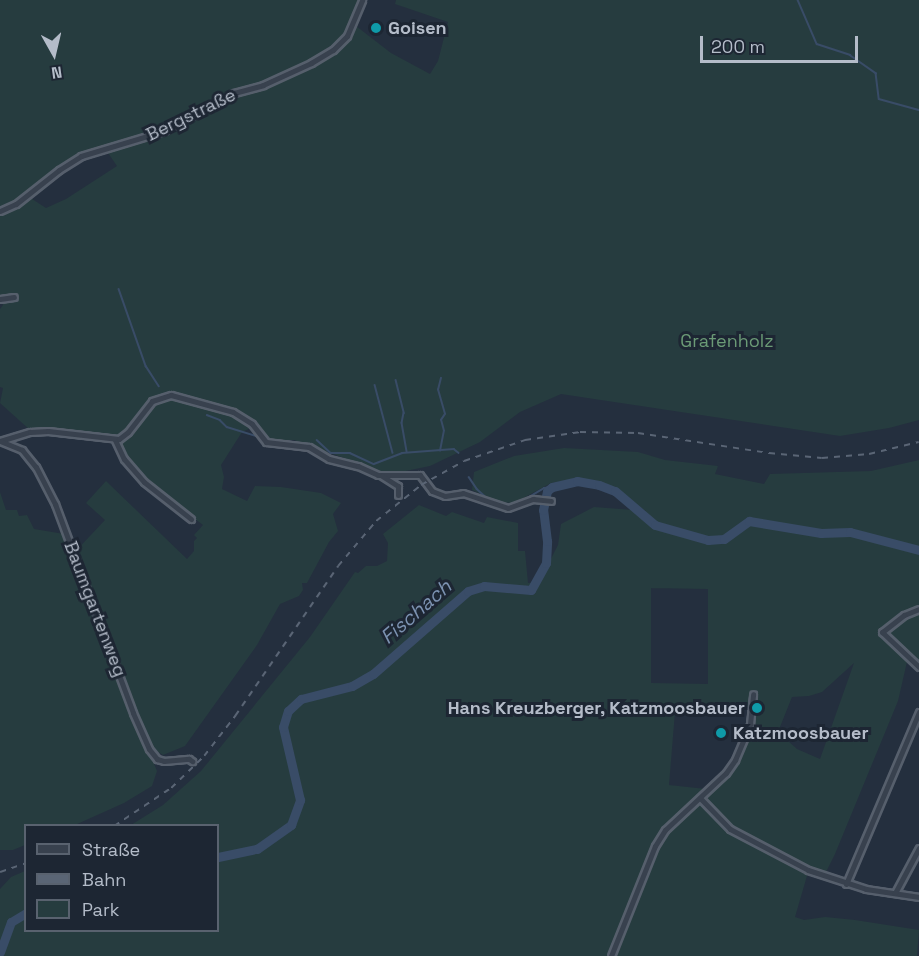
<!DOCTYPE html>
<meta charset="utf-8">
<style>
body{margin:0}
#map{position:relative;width:919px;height:956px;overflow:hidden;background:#242f3e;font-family:"Space Grotesk",sans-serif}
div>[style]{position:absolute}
.green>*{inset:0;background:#263c3f}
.stream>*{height:1.5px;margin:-0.75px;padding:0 0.75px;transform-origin:0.75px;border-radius:0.75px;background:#394c67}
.river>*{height:9px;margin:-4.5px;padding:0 4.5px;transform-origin:4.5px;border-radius:4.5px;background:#394c67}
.roads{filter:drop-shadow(2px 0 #565f6c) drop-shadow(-2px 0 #565f6c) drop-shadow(0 2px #565f6c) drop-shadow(0 -2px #565f6c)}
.street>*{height:5px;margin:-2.5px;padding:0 2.5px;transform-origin:2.5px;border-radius:2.5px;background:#38414e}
.rail>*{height:1.5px;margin-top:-0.75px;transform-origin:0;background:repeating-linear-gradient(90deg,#5a6575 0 6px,transparent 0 12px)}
.dots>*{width:16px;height:16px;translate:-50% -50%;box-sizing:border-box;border:3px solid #1d2633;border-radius:50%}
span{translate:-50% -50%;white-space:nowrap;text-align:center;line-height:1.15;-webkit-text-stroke:6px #1d2633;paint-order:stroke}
.poi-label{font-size:18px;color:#b4bcc9;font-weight:700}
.left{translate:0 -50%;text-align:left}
.right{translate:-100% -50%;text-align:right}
.street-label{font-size:18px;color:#b4bcc9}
.park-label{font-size:18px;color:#6b9a76}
.water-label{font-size:20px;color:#7c92b1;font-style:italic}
.legend{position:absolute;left:24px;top:824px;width:195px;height:108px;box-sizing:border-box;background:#1d2633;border:2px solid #59626f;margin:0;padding:8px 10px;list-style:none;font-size:18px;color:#b4bcc9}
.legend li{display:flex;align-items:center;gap:12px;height:30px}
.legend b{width:30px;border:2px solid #59626f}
.north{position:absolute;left:24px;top:24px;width:60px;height:60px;-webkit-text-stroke:4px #1d2633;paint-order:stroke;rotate:172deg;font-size:16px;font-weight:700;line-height:24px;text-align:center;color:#b4bcc9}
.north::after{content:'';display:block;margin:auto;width:21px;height:27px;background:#b4bcc9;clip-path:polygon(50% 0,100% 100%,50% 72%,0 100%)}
.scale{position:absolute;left:700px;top:36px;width:158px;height:27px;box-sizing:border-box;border:3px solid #b4bcc9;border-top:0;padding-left:8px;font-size:18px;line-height:21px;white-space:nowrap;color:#b4bcc9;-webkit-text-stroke:4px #1d2633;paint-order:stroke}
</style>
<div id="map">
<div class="green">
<i style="clip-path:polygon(0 0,360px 0,351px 23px,340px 39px,318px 55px,278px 77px,227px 93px,169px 127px,82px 154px,0 210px)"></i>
<i style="clip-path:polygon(396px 0,919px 0,919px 420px,889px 428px,840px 436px,561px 394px,520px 412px,480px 442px,430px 466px,396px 473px,383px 472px,294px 440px,269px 440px,253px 427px,242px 432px,221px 465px,224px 477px,222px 489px,247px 501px,255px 486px,281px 487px,321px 493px,341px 503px,333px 514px,338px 531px,329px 542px,307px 583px,302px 583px,303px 590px,299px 596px,280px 604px,257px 645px,185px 746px,163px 755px,155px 750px,149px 751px,157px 771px,152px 786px,124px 803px,75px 825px,26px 826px,25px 845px,13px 850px,0 850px,0 492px,6px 510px,17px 510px,19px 516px,27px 515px,34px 529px,64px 534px,73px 554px,105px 520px,86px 503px,106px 481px,187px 559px,194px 551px,194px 541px,197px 538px,194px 535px,203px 525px,153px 487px,109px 437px,68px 430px,30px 430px,0 403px,3px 388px,0 387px,0 309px,3px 305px,0 297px,0 214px,29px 197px,46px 208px,66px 199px,117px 166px,106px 150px,157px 136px,215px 104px,293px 74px,327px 55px,356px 26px,391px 53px,430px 74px,438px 61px,448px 22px,395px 4px)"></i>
<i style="clip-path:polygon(evenodd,564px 448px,638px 452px,665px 460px,718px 466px,715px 474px,764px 484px,770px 474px,871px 471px,919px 460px,919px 662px,909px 653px,898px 701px,835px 854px,825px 874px,809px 869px,795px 917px,804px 920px,825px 917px,855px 920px,919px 930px,917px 956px,0 956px,0 889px,11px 877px,25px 871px,26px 930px,218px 930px,218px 826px,131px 825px,163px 805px,201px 771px,310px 637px,355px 572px,358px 573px,366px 566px,377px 566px,387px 561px,388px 543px,383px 534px,419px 505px,446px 516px,452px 512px,484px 523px,487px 517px,518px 523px,518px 551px,525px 551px,528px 583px,539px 582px,558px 545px,561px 524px,594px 507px,646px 511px,599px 484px,577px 479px,551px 483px,514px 503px,500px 502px,472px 490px,474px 472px,514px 456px,564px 448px,651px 588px,708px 589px,708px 684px,651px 683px,651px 588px,564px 448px,854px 663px,820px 759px,797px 749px,778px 732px,792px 697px,809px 696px,822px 692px,854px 663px,564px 448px,725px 705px,749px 707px,747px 726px,730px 766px,706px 789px,669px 785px,675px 712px,719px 714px,725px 705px)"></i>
</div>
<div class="stream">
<i style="left:798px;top:0;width:48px;rotate:66.6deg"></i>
<i style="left:817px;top:44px;width:35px;rotate:18deg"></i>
<i style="left:850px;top:55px;width:32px;rotate:35deg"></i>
<i style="left:876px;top:73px;width:26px;rotate:83deg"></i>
<i style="left:879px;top:99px;width:41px;rotate:15.4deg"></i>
<i style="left:119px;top:289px;width:82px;rotate:70.7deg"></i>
<i style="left:146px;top:366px;width:24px;rotate:57deg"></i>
<i style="left:396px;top:380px;width:34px;rotate:76deg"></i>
<i style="left:404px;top:413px;width:10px;rotate:101deg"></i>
<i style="left:402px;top:423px;width:29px;rotate:80deg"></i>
<i style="left:375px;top:385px;width:70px;rotate:75.2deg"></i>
<i style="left:207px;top:415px;width:14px;rotate:21deg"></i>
<i style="left:220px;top:420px;width:10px;rotate:45deg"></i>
<i style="left:227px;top:427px;width:34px;rotate:17deg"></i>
<i style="left:317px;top:440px;width:19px;rotate:43deg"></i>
<i style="left:331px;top:453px;width:19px"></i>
<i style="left:350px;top:453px;width:26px;rotate:25deg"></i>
<i style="left:374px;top:464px;width:30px;rotate:-21deg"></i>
<i style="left:402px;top:453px;width:52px;rotate:-4.4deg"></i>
<i style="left:454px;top:449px;width:6px;rotate:39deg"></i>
<i style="left:440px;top:451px;width:20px;rotate:-79deg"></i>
<i style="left:444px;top:431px;width:11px;rotate:-105deg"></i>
<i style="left:441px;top:420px;width:7px;rotate:-56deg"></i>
<i style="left:445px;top:414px;width:25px;rotate:-106deg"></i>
<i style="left:438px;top:390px;width:12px;rotate:-76deg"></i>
<i style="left:469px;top:477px;width:14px;rotate:56deg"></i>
<i style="left:477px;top:489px;width:15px;rotate:42deg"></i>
<i style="left:526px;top:499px;width:21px;rotate:-31deg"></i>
<i style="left:544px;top:488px;width:8px;rotate:-7deg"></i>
</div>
<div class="river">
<i style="left:218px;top:857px;width:40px;rotate:-12deg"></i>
<i style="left:257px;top:849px;width:42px;rotate:-35.2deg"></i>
<i style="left:291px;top:825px;width:27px;rotate:-70deg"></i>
<i style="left:300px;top:800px;width:75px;rotate:-103.1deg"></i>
<i style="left:283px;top:727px;width:17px;rotate:-73deg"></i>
<i style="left:288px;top:711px;width:18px;rotate:-43deg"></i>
<i style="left:301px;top:699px;width:53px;rotate:-14.3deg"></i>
<i style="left:352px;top:686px;width:24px;rotate:-30deg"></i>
<i style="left:373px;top:674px;width:126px;rotate:-41.1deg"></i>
<i style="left:468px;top:591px;width:17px;rotate:-17deg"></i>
<i style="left:484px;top:586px;width:47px;rotate:4.9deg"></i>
<i style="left:531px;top:590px;width:31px;rotate:-61deg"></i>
<i style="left:546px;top:563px;width:22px;rotate:-87deg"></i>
<i style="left:547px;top:541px;width:31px;rotate:-97deg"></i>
<i style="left:543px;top:510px;width:19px;rotate:-78deg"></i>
<i style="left:547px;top:491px;width:6px;rotate:-39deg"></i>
<i style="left:552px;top:487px;width:26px;rotate:-13deg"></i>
<i style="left:577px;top:481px;width:22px;rotate:10deg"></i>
<i style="left:599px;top:485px;width:17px;rotate:21deg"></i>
<i style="left:615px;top:491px;width:52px;rotate:40.4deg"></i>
<i style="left:655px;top:525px;width:55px;rotate:15.8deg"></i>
<i style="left:708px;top:540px;width:16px;rotate:-4deg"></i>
<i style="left:724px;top:539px;width:31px;rotate:-36deg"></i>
<i style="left:749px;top:521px;width:73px;rotate:9.5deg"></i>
<i style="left:821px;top:533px;width:29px;rotate:-2deg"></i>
<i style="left:850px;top:532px;width:71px;rotate:14.6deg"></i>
<i style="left:0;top:952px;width:32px;rotate:-70deg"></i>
<i style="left:11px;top:922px;width:17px;rotate:-31deg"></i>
</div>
<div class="roads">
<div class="street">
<i style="left:0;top:211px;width:17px;rotate:-24deg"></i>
<i style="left:16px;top:204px;width:55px;rotate:-38.3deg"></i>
<i style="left:59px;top:170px;width:26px;rotate:-32deg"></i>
<i style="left:81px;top:156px;width:87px;rotate:-16.8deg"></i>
<i style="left:164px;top:131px;width:80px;rotate:-28.5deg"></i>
<i style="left:234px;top:93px;width:30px;rotate:-15deg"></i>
<i style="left:263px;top:85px;width:53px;rotate:-24.6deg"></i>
<i style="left:311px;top:63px;width:26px;rotate:-31deg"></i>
<i style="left:333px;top:50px;width:20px;rotate:-45deg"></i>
<i style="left:347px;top:36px;width:39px;rotate:-67deg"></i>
<i style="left:0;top:299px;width:14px;rotate:-8deg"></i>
<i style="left:115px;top:440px;width:21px;rotate:65deg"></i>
<i style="left:124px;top:459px;width:30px;rotate:49deg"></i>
<i style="left:144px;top:482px;width:60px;rotate:38.2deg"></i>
<i style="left:0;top:441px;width:31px;rotate:-17deg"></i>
<i style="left:30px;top:432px;width:18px;rotate:-3deg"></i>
<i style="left:48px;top:431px;width:71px;rotate:6.4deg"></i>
<i style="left:119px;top:439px;width:11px;rotate:-38deg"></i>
<i style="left:128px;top:432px;width:39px;rotate:-52deg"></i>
<i style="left:152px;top:401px;width:20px;rotate:-18deg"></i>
<i style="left:171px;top:395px;width:64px;rotate:15.3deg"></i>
<i style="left:233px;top:412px;width:22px;rotate:32deg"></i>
<i style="left:252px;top:424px;width:23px;rotate:52deg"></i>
<i style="left:266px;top:442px;width:43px;rotate:6.6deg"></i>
<i style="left:309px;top:447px;width:23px;rotate:31deg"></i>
<i style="left:329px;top:459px;width:30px;rotate:14deg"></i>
<i style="left:358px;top:466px;width:22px;rotate:24deg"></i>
<i style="left:378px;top:475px;width:42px"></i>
<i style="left:420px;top:475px;width:20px;rotate:53deg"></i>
<i style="left:432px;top:491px;width:14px;rotate:21deg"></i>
<i style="left:445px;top:496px;width:18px;rotate:-9deg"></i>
<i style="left:463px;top:493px;width:47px;rotate:18.4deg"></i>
<i style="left:508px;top:508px;width:27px;rotate:-20deg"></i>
<i style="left:533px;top:499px;width:18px;rotate:6deg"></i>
<i style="left:0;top:441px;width:24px;rotate:22deg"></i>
<i style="left:22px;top:450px;width:22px;rotate:51deg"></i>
<i style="left:36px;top:467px;width:42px;rotate:62.8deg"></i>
<i style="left:55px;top:504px;width:223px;rotate:69.5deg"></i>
<i style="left:133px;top:713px;width:39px;rotate:66deg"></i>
<i style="left:149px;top:749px;width:13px;rotate:51deg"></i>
<i style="left:157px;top:759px;width:7px;rotate:16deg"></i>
<i style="left:164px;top:761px;width:25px;rotate:-5deg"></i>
<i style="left:189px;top:759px;width:4px;rotate:34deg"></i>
<i style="left:382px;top:476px;width:19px;rotate:32deg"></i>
<i style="left:398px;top:486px;width:9px;rotate:90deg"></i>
<i style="left:919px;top:609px;width:16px;rotate:158deg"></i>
<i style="left:904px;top:615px;width:28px;rotate:142deg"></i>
<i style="left:882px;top:632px;width:51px;rotate:43.4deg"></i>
<i style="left:700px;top:798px;width:43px;rotate:45.9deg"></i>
<i style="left:730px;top:829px;width:88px;rotate:27.7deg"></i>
<i style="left:808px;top:870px;width:61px;rotate:18.1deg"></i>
<i style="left:866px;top:889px;width:54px;rotate:8.6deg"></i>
<i style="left:846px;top:884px;width:187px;rotate:-67deg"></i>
<i style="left:895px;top:893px;width:51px;rotate:-61.9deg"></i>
<i style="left:611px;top:956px;width:118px;rotate:-68.2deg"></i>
<i style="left:655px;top:846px;width:19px;rotate:-58deg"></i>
<i style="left:665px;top:830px;width:83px;rotate:-43.1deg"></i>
<i style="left:726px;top:773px;width:16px;rotate:-55deg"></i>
<i style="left:735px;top:760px;width:39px;rotate:-67deg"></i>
<i style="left:750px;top:724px;width:30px;rotate:-84deg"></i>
</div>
</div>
<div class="rail">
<i style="left:114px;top:826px;width:69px;rotate:-33.7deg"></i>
<i style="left:171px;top:788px;width:46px;rotate:-44.1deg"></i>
<i style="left:204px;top:756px;width:51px;rotate:-52.2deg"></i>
<i style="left:235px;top:716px;width:182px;rotate:-55.5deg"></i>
<i style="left:338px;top:566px;width:59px;rotate:-49.8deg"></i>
<i style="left:376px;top:521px;width:58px;rotate:-38.7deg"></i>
<i style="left:421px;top:485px;width:49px;rotate:-29.2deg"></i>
<i style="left:464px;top:461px;width:65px;rotate:-19deg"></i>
<i style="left:525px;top:440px;width:56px;rotate:-8.3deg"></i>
<i style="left:580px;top:432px;width:58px;rotate:1deg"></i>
<i style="left:638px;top:433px;width:133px;rotate:8.7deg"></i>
<i style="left:769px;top:453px;width:53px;rotate:5.4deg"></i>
<i style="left:822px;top:458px;width:47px;rotate:-4.9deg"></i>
<i style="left:869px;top:454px;width:51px;rotate:-13.5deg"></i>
<i style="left:0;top:872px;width:28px;rotate:-19deg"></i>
</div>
<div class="dots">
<i style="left:376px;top:28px;background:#0f9aa8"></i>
<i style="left:757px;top:708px;background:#0f9aa8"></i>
<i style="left:721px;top:733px;background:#0f9aa8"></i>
</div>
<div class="poi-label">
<span class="left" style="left:388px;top:28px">Goisen</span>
<span class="right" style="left:745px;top:708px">Hans Kreuzberger, Katzmoosbauer</span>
<span class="left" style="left:733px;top:733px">Katzmoosbauer</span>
</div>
<div class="street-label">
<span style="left:191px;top:115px;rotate:-26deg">Bergstraße</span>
<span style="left:95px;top:609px;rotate:69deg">Baumgartenweg</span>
</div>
<div class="park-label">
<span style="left:727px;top:341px">Grafenholz</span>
</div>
<div class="water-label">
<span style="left:416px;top:612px;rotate:-41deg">Fischach</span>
</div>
<ul class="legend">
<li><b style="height:8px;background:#38414e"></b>Straße</li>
<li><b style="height:8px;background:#5a6575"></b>Bahn</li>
<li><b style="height:16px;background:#263c3f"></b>Park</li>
</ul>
<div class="north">N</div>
<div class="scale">200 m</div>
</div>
